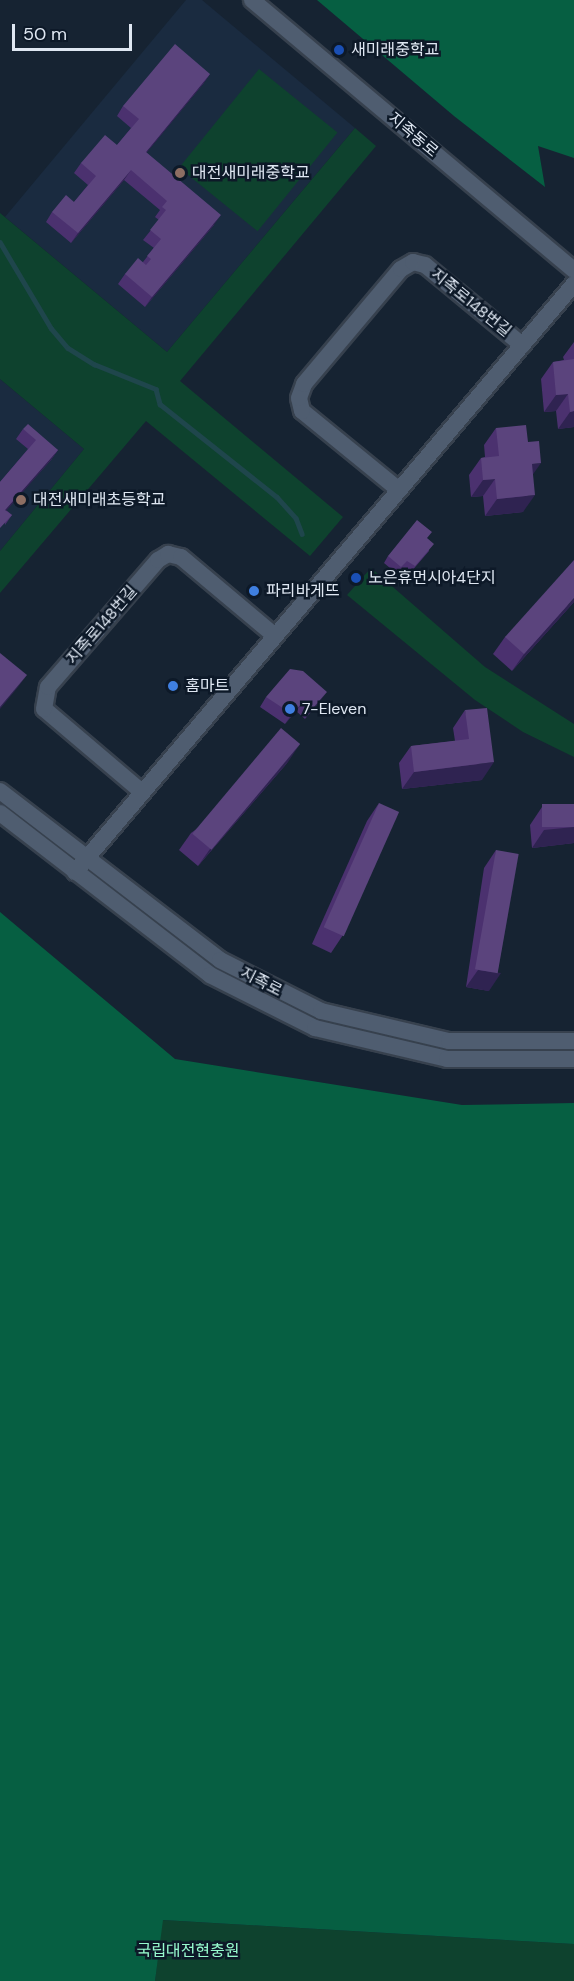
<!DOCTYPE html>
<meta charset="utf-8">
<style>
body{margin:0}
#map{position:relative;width:574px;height:1981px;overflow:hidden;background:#162332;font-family:"DM Sans","Noto Sans KR",sans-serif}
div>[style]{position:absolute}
.built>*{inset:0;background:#1a2b40}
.green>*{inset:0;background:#0e422e;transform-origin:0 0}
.forest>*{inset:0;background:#065f42}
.stream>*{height:4.5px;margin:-2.25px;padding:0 2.25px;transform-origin:2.25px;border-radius:2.25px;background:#1f464c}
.roads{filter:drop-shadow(2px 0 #37414e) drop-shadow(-2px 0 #37414e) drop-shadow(0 2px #37414e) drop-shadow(0 -2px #37414e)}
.minor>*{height:16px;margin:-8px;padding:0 8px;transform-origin:8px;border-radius:8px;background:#4f5d70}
.wall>*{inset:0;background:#4b316f}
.shaded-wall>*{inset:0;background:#2f2351}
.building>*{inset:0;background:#5b447d;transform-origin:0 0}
.dots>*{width:16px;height:16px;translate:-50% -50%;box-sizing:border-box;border:3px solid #0d1928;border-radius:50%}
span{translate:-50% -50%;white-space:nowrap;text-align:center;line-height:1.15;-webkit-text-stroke:5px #0d1928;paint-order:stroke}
.poi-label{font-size:16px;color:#dfe7f2}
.left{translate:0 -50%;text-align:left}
.street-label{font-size:16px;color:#dfe7f2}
.park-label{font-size:16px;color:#97fbce}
.scale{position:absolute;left:12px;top:24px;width:120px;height:27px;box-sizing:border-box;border:3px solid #dfe7f2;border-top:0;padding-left:8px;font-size:18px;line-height:21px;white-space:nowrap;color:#dfe7f2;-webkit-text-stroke:4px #0d1928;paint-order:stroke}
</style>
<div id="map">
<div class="built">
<i style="clip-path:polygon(186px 0,202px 0,355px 128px,167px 352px,5px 217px)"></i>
<i style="clip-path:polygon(0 379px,84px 449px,0 551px)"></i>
</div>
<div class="green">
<i style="left:259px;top:69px;width:101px;height:127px;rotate:39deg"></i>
<i style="clip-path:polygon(355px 128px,376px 146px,180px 381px,343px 517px,310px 556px,146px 421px,0 593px,0 551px,84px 449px,0 379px,0 213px,167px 352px)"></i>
<i style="clip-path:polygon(371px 568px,485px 667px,574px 724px,574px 757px,523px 732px,475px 700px,347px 595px)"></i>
<i style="clip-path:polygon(162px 1920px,574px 1944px,574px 1981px,155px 1981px)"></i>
</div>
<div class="forest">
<i style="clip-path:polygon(317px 0,574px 0,574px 158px,538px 146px,545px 187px,454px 116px)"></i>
<i style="clip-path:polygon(0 912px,175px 1059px,462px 1105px,574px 1103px,574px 1944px,163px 1920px,155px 1981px,0 1981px)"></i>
</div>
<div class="stream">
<i style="left:0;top:242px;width:100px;rotate:59.3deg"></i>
<i style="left:51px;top:328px;width:26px;rotate:50deg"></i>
<i style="left:68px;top:348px;width:31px;rotate:32deg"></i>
<i style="left:94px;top:364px;width:67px;rotate:22deg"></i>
<i style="left:156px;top:389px;width:16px;rotate:75deg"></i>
<i style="left:160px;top:404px;width:149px;rotate:38.5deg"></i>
<i style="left:277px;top:497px;width:28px;rotate:48deg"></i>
<i style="left:296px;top:518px;width:17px;rotate:69deg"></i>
</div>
<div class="roads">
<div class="minor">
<i style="left:252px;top:0;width:420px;rotate:40deg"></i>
<i style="left:399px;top:490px;width:125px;rotate:-140.8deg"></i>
<i style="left:302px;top:411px;width:13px;rotate:-103deg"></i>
<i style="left:299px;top:398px;width:15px;rotate:-70deg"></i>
<i style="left:304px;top:384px;width:150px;rotate:-49.9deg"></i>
<i style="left:401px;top:269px;width:14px;rotate:-30deg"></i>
<i style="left:413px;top:262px;width:12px;rotate:14deg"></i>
<i style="left:425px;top:265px;width:126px;rotate:39.5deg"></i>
<i style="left:0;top:791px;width:277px;rotate:37.5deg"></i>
<i style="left:220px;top:960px;width:113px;rotate:26.8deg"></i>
<i style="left:321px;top:1011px;width:131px;rotate:13.2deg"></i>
<i style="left:449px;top:1041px;width:125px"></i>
<i style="left:142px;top:792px;width:128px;rotate:-139.7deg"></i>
<i style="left:44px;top:709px;width:22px;rotate:-80deg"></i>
<i style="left:48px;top:687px;width:168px;rotate:-49.1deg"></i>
<i style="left:158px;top:560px;width:12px;rotate:-31deg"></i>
<i style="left:168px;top:554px;width:13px;rotate:13deg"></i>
<i style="left:181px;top:557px;width:123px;rotate:40deg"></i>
<i style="left:0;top:813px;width:265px;rotate:37.6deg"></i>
<i style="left:210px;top:975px;width:118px;rotate:26.8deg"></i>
<i style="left:315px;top:1028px;width:136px;rotate:13.2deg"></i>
<i style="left:447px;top:1059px;width:127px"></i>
<i style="left:75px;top:872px;width:771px;rotate:-49.68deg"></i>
</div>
</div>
<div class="wall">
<i style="clip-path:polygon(210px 74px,203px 84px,146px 153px,214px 225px,145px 307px,118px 284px,125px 274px,143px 262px,154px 248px,143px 240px,159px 220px,155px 217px,160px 210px,124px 180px,71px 243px,46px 222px,52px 212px,74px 202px,88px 185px,74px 173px,81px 163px,117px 145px,131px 128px,117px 116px,123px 106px)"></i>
<i style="clip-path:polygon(574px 342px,574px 427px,558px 429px,556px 411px,544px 412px,541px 379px,553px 362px,564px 360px,563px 357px)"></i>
<i style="clip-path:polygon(496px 428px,528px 442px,533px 475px,523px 512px,485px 516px,483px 496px,471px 497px,469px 475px,481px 458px,485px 457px,484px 445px)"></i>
<i style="clip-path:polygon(23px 429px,58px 450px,51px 460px,6px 510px,12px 515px,5px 525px,0 482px,28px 449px,16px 439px)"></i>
<i style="clip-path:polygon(427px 539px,429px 551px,410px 573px,402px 568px,396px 573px,384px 563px,388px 556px)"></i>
<i style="clip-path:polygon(574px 602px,512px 671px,493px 654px,505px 637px)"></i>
<i style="clip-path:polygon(266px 697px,320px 701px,305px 719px,296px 711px,285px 724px,260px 707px)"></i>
<i style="clip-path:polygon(465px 710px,482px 780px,402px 789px,399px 763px,411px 746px,455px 741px,453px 728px)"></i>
<i style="clip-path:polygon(288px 762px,198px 866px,179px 850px,191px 833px)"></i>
<i style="clip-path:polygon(379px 803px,343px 935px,331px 953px,312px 944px,367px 821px)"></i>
<i style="clip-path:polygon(574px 804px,574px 843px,532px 848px,530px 825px,542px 807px)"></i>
<i style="clip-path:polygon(496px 850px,489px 991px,466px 987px,484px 868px)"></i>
</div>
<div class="shaded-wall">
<i style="clip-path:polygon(210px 74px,203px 84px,139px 162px,146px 152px)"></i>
<i style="clip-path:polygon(131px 170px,124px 180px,71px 243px,78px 233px)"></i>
<i style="clip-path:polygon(221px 215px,214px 225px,145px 307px,152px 297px)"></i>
<i style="clip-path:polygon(568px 394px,556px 411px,544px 412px,556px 395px)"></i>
<i style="clip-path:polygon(574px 411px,574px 427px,558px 429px,570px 412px)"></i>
<i style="clip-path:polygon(58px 450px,51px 460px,0 518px,5px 510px)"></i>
<i style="clip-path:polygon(541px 463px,529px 480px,532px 464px)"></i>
<i style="clip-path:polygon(495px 479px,483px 496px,471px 497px,483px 480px)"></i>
<i style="clip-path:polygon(535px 495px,523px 512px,485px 516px,497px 499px)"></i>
<i style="clip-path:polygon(574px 598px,574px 602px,512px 671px,524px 654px)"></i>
<i style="clip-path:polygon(27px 675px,18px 687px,0 709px,0 707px)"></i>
<i style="clip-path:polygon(327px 692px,320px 701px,305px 719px,312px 709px)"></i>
<i style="clip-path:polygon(303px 702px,296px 711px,285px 724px,292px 714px)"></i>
<i style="clip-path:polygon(300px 744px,288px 762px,198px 866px,210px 849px)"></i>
<i style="clip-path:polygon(494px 762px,482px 780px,402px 789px,414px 772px)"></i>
<i style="clip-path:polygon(574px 827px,574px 843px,532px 848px,544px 830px)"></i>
<i style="clip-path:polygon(478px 970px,501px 973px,489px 991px,466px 987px)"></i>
</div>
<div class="building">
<i style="clip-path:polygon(175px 44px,210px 74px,146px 152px,221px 215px,152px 297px,125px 274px,138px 258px,146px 265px,151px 259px,147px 256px,161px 239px,150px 230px,166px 210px,162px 207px,167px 201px,131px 170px,78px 233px,52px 212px,66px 195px,74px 202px,96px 176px,81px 163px,105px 135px,117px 145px,139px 119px,123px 106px)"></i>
<i style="clip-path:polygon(574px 359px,574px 411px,570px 412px,568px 394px,556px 395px,553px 362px)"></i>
<i style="clip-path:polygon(28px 424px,58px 450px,5px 510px,12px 515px,0 528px,0 482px,36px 440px,23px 429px)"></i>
<i style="clip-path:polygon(526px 425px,528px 442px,539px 441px,541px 463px,532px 464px,535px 495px,497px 499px,495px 479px,483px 480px,481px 458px,499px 456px,496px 428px)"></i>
<i style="clip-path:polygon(417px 520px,432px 532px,427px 538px,434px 544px,415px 566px,407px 561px,401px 567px,388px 556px)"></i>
<i style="clip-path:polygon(574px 560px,574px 598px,524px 654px,505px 637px)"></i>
<i style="clip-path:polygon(0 653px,27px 675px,0 707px)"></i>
<i style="clip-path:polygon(290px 669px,303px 671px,327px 692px,312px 709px,303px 702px,292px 714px,266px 697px)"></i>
<i style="clip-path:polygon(487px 708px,494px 762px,414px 772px,411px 746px,469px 739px,465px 710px)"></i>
<i style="left:281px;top:728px;width:25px;height:138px;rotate:40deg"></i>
<i style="left:379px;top:803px;width:22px;height:136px;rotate:24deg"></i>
<i style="left:574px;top:804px;width:23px;height:32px;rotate:90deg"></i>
<i style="left:496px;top:850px;width:23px;height:121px;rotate:10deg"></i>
</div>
<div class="dots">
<i style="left:339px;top:50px;background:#1a4fb4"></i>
<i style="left:180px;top:173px;background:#8d6e63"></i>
<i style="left:21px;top:500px;background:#8d6e63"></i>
<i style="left:356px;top:578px;background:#1a4fb4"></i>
<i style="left:254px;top:591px;background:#3f7fe0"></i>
<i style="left:173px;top:686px;background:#3f7fe0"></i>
<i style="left:290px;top:709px;background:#3f7fe0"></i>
</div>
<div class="poi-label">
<span class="left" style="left:351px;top:50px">새미래중학교</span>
<span class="left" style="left:192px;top:173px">대전새미래중학교</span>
<span class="left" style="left:33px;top:500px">대전새미래초등학교</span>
<span class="left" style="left:368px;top:578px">노은휴먼시아4단지</span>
<span class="left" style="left:266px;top:591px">파리바게뜨</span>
<span class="left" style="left:185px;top:686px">홈마트</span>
<span class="left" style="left:302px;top:709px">7-Eleven</span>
</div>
<div class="street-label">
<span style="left:413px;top:135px;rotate:40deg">지족동로</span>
<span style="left:471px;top:303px;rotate:39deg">지족로148번길</span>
<span style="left:102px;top:625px;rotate:-49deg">지족로148번길</span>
<span style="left:261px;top:982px;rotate:27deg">지족로</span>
</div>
<div class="park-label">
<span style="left:188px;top:1951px">국립대전현충원</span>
</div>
<div class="scale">50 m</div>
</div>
